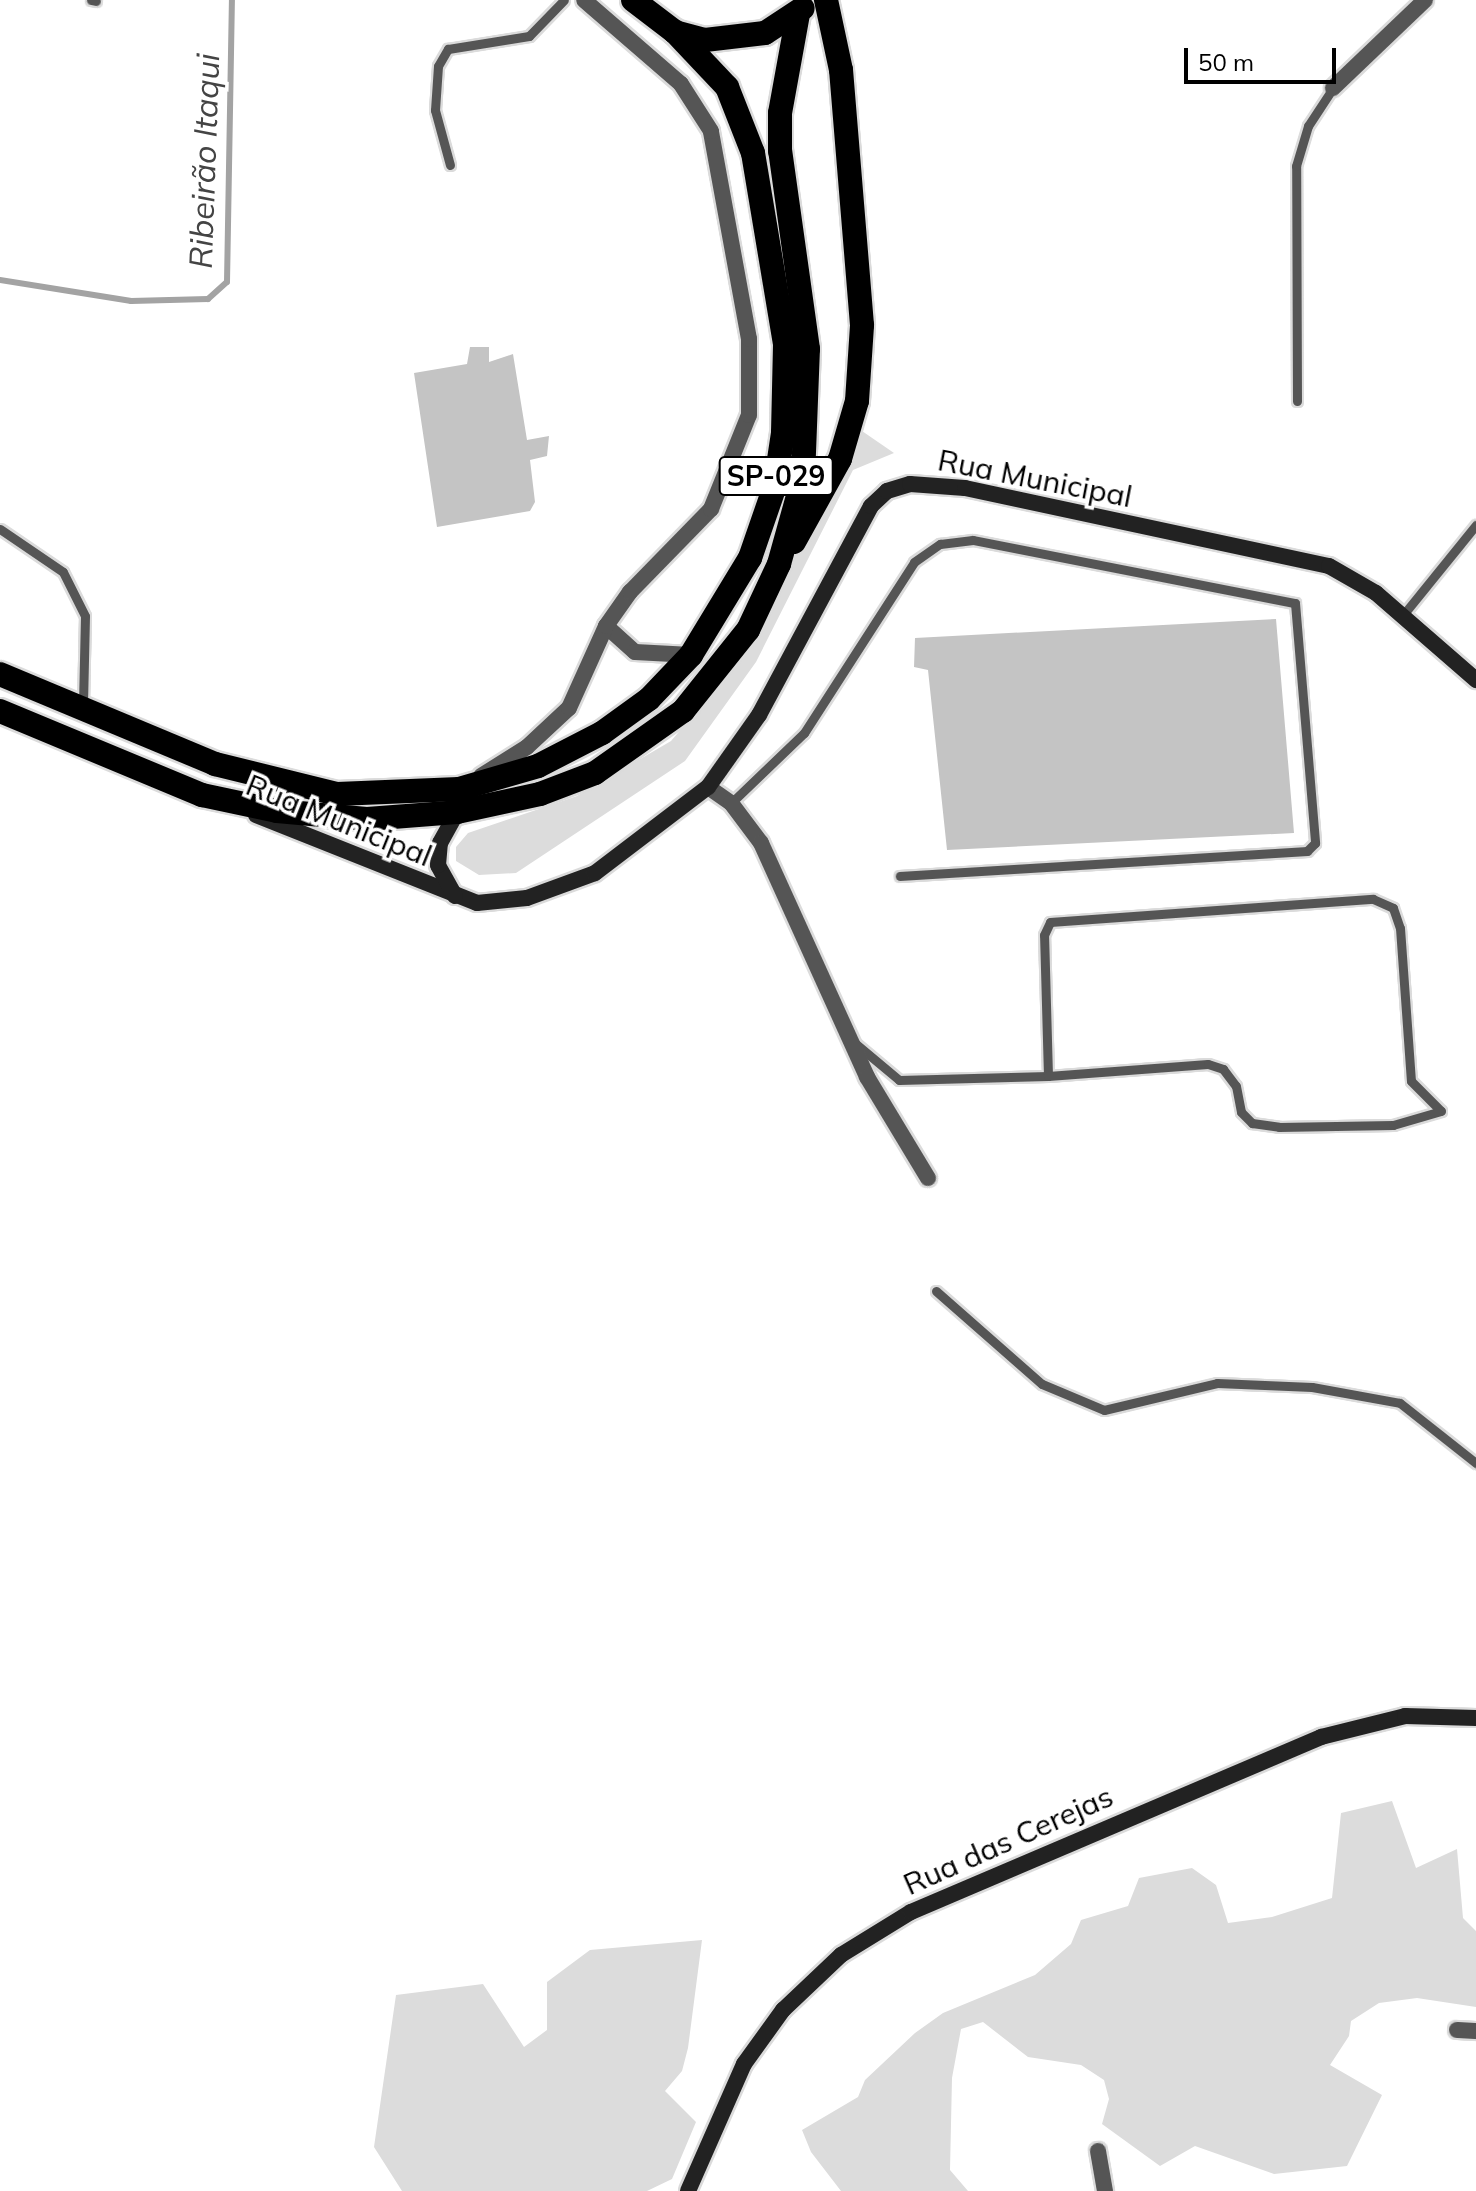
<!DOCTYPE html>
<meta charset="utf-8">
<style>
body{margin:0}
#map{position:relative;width:1476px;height:2191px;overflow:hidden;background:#fff;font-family:Mulish,sans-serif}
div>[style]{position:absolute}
.green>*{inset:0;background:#dcdcdc}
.stream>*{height:6px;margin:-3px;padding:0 3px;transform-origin:3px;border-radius:3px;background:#a3a3a3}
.building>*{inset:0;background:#c4c4c4}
.roads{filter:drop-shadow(2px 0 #dbdbdb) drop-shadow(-2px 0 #dbdbdb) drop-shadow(0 2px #dbdbdb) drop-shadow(0 -2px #dbdbdb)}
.lane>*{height:9px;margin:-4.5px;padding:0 4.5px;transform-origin:4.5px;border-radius:4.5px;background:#555}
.street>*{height:16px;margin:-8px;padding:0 8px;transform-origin:8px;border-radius:8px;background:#555}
.secondary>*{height:16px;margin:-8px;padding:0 8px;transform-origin:8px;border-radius:8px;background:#222}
.highway>*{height:24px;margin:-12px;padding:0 12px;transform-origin:12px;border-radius:12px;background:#000}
span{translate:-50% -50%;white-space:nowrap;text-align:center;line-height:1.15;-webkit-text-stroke:7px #fff;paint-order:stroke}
.shield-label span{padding:2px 6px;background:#fff;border:2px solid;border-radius:6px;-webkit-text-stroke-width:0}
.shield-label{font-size:28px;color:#000;font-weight:700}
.street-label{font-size:30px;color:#000}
.water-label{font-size:32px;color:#444;font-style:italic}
.scale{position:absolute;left:1184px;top:48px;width:152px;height:36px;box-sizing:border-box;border:4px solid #000;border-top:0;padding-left:10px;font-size:24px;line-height:28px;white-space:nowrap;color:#000;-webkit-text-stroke:6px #fff;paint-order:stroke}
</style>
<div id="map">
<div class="green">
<i style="clip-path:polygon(862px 431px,894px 453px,853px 470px,756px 662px,685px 761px,516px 873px,479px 875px,456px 861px,456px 847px,468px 833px,577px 796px,671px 741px,743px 657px)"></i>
<i style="clip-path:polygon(1392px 1801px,1416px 1868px,1457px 1849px,1463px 1918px,1476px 1931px,1476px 2007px,1417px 1998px,1379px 2003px,1351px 2021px,1349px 2036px,1330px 2065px,1382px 2095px,1347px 2166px,1274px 2174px,1195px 2146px,1160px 2166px,1102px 2124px,1109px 2099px,1104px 2080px,1081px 2065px,1028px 2057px,983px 2022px,961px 2029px,952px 2078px,950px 2170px,968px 2191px,841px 2191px,811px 2152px,802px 2130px,858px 2097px,865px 2080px,915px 2033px,943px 2013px,1035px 1975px,1071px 1944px,1081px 1920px,1128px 1906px,1139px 1878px,1192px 1868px,1216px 1885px,1228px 1923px,1272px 1917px,1332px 1898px,1341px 1813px)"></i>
<i style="clip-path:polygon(702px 1940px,688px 2048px,682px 2071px,665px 2091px,696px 2122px,672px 2179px,647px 2191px,402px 2191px,374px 2147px,396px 1995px,483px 1984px,524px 2047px,547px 2030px,547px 1982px,590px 1950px)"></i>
</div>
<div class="stream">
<i style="left:0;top:280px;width:133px;rotate:9.1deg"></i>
<i style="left:131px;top:301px;width:77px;rotate:-1.5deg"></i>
<i style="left:208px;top:299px;width:25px;rotate:-42deg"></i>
<i style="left:227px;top:282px;width:282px;rotate:-89deg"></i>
</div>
<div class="building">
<i style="clip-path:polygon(470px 347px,489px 347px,489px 362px,513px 354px,527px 440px,549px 436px,547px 456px,530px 460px,535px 502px,530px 511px,437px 527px,414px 373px,467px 364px)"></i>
<i style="clip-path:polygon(1276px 619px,1294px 833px,947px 850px,928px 670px,914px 667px,915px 638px)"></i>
</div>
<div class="roads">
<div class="lane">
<i style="left:91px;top:0;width:5px;rotate:11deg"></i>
<i style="left:450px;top:165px;width:57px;rotate:-105.3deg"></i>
<i style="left:435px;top:110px;width:44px;rotate:-86.1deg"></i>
<i style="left:438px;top:66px;width:20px;rotate:-60deg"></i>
<i style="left:448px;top:49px;width:82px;rotate:-9.1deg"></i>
<i style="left:529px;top:36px;width:50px;rotate:-45.8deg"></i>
<i style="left:1297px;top:401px;width:235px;rotate:-90.2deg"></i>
<i style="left:1296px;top:166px;width:42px;rotate:-73.3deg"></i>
<i style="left:1308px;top:126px;width:45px;rotate:-56.7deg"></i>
<i style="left:0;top:529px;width:76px;rotate:34.3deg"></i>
<i style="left:63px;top:572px;width:49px;rotate:63.4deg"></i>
<i style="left:85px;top:616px;width:90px;rotate:91.3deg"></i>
<i style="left:1403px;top:615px;width:116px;rotate:-51deg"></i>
<i style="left:731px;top:803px;width:101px;rotate:-43.8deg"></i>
<i style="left:804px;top:733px;width:203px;rotate:-57.2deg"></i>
<i style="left:914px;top:562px;width:32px;rotate:-35deg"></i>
<i style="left:940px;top:544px;width:33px;rotate:-7deg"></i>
<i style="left:973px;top:540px;width:328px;rotate:11.1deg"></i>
<i style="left:1295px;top:603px;width:241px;rotate:85.2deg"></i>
<i style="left:1315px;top:843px;width:11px;rotate:135deg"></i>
<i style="left:1307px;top:851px;width:408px;rotate:176.5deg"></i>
<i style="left:856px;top:1044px;width:56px;rotate:39.9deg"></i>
<i style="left:899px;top:1080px;width:149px;rotate:-1.5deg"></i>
<i style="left:1048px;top:1076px;width:141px;rotate:-91.6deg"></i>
<i style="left:1044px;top:935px;width:14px;rotate:-65deg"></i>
<i style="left:1050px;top:922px;width:324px;rotate:-4.1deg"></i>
<i style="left:1373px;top:899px;width:22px;rotate:24deg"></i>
<i style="left:1393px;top:908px;width:21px;rotate:71deg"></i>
<i style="left:1400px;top:928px;width:153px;rotate:85.9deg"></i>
<i style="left:1411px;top:1081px;width:42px;rotate:45deg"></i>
<i style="left:1048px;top:1076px;width:160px;rotate:-4.3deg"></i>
<i style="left:1208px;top:1064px;width:16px;rotate:18deg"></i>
<i style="left:1223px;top:1069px;width:21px;rotate:53deg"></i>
<i style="left:1236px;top:1086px;width:26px;rotate:79deg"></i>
<i style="left:1241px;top:1112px;width:16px;rotate:45deg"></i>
<i style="left:1252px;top:1123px;width:27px;rotate:8deg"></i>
<i style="left:1279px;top:1127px;width:114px;rotate:-1deg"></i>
<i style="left:1393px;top:1125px;width:50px;rotate:-16.3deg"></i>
<i style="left:936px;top:1291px;width:141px;rotate:41.3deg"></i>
<i style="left:1042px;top:1384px;width:67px;rotate:22.8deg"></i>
<i style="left:1104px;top:1410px;width:116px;rotate:-13.4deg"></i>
<i style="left:1217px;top:1383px;width:95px;rotate:2.4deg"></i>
<i style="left:1312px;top:1387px;width:89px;rotate:10.3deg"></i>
<i style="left:1400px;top:1403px;width:97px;rotate:38.3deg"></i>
</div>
<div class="street">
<i style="left:1333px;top:88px;width:127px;rotate:-43.7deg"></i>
<i style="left:606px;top:626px;width:39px;rotate:42deg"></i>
<i style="left:635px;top:652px;width:56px;rotate:3.1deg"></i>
<i style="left:481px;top:776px;width:54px;rotate:-32.2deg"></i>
<i style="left:527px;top:747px;width:57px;rotate:-42.9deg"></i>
<i style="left:569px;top:708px;width:90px;rotate:-65.7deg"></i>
<i style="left:606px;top:626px;width:42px;rotate:-54.8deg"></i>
<i style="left:630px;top:592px;width:116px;rotate:-45.7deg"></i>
<i style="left:711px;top:509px;width:101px;rotate:-68deg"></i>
<i style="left:749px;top:415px;width:76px;rotate:-90deg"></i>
<i style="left:749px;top:339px;width:211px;rotate:-100.4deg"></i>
<i style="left:711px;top:131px;width:56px;rotate:-122.6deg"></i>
<i style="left:681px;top:84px;width:128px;rotate:-139.1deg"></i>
<i style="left:708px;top:787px;width:28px;rotate:35deg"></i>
<i style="left:731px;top:803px;width:50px;rotate:53.1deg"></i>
<i style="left:761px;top:843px;width:257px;rotate:65.6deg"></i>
<i style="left:867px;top:1077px;width:118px;rotate:58.9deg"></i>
<i style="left:1457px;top:2030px;width:19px;rotate:3deg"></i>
<i style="left:1098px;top:2151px;width:41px;rotate:80.1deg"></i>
</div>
<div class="secondary">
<i style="left:256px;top:815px;width:238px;rotate:21.7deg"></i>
<i style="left:477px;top:903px;width:50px;rotate:-5.7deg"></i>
<i style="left:527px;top:898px;width:72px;rotate:-20.2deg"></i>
<i style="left:595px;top:873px;width:142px;rotate:-37.3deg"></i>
<i style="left:708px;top:787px;width:88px;rotate:-54.7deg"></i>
<i style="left:759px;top:715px;width:237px;rotate:-61.8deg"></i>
<i style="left:871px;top:506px;width:22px;rotate:-43deg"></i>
<i style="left:887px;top:491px;width:24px;rotate:-17deg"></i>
<i style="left:910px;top:484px;width:55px;rotate:4.2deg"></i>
<i style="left:965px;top:488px;width:372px;rotate:12.1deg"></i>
<i style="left:1329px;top:566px;width:54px;rotate:29.9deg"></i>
<i style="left:1376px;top:593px;width:133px;rotate:41deg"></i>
<i style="left:455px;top:896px;width:35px;rotate:-119deg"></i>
<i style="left:438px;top:865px;width:22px;rotate:-85deg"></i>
<i style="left:440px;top:843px;width:35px;rotate:-61deg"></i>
<i style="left:688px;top:2191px;width:139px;rotate:-66.2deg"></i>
<i style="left:744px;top:2064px;width:67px;rotate:-54.2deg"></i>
<i style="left:783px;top:2010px;width:80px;rotate:-43.5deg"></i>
<i style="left:841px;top:1955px;width:82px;rotate:-31.6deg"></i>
<i style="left:911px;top:1912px;width:446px;rotate:-23.1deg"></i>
<i style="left:1321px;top:1737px;width:87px;rotate:-14deg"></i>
<i style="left:1405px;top:1716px;width:71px;rotate:1.6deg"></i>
</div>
<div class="highway">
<i style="left:633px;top:0;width:53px;rotate:37.3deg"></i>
<i style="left:675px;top:32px;width:31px;rotate:15deg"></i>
<i style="left:705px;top:40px;width:60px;rotate:-6.7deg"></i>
<i style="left:765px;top:33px;width:45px;rotate:-33.3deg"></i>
<i style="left:794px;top:542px;width:95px;rotate:-61deg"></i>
<i style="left:840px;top:459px;width:60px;rotate:-73.7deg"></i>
<i style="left:857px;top:401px;width:76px;rotate:-86.2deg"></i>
<i style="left:862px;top:325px;width:256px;rotate:-94.7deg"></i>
<i style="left:841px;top:70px;width:72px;rotate:-102.1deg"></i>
<i style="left:0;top:674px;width:233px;rotate:22.7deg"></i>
<i style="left:215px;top:764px;width:126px;rotate:13.8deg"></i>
<i style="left:337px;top:794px;width:122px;rotate:-2.3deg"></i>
<i style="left:459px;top:789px;width:82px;rotate:-16.2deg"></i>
<i style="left:538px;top:766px;width:72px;rotate:-27.3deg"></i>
<i style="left:602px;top:733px;width:58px;rotate:-35.9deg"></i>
<i style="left:649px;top:699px;width:61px;rotate:-46.3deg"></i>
<i style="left:691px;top:655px;width:114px;rotate:-58.7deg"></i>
<i style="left:750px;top:558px;width:76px;rotate:-70.9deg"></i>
<i style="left:775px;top:486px;width:54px;rotate:-81.4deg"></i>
<i style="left:783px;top:433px;width:89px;rotate:-88.7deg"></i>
<i style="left:785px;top:344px;width:194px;rotate:-99.5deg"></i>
<i style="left:753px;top:153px;width:71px;rotate:-111.5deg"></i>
<i style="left:727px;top:87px;width:76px;rotate:-133.4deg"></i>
<i style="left:0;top:711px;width:219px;rotate:22.6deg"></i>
<i style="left:202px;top:795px;width:77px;rotate:12deg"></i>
<i style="left:277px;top:811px;width:90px;rotate:5.1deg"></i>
<i style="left:367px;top:819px;width:90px;rotate:-4.4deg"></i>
<i style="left:457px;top:812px;width:85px;rotate:-12.2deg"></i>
<i style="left:540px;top:794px;width:59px;rotate:-20.9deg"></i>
<i style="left:595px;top:773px;width:108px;rotate:-35.2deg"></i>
<i style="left:683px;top:711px;width:104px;rotate:-51.3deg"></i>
<i style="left:748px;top:630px;width:73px;rotate:-64.8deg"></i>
<i style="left:779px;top:564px;width:89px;rotate:-74.4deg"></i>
<i style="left:803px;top:478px;width:129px;rotate:-87.8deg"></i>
<i style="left:808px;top:349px;width:200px;rotate:-98deg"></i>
<i style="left:780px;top:151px;width:38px;rotate:-90deg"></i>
<i style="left:780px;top:113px;width:101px;rotate:-79.7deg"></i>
</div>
</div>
<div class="shield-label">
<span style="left:776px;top:476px">SP-029</span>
</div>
<div class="street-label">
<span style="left:1035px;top:478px;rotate:11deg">Rua Municipal</span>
<span style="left:339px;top:820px;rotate:22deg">Rua Municipal</span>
<span style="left:1008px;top:1840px;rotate:-24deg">Rua das Cerejas</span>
</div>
<div class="water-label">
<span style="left:204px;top:161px;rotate:-88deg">Ribeirão Itaqui</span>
</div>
<div class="scale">50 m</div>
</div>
